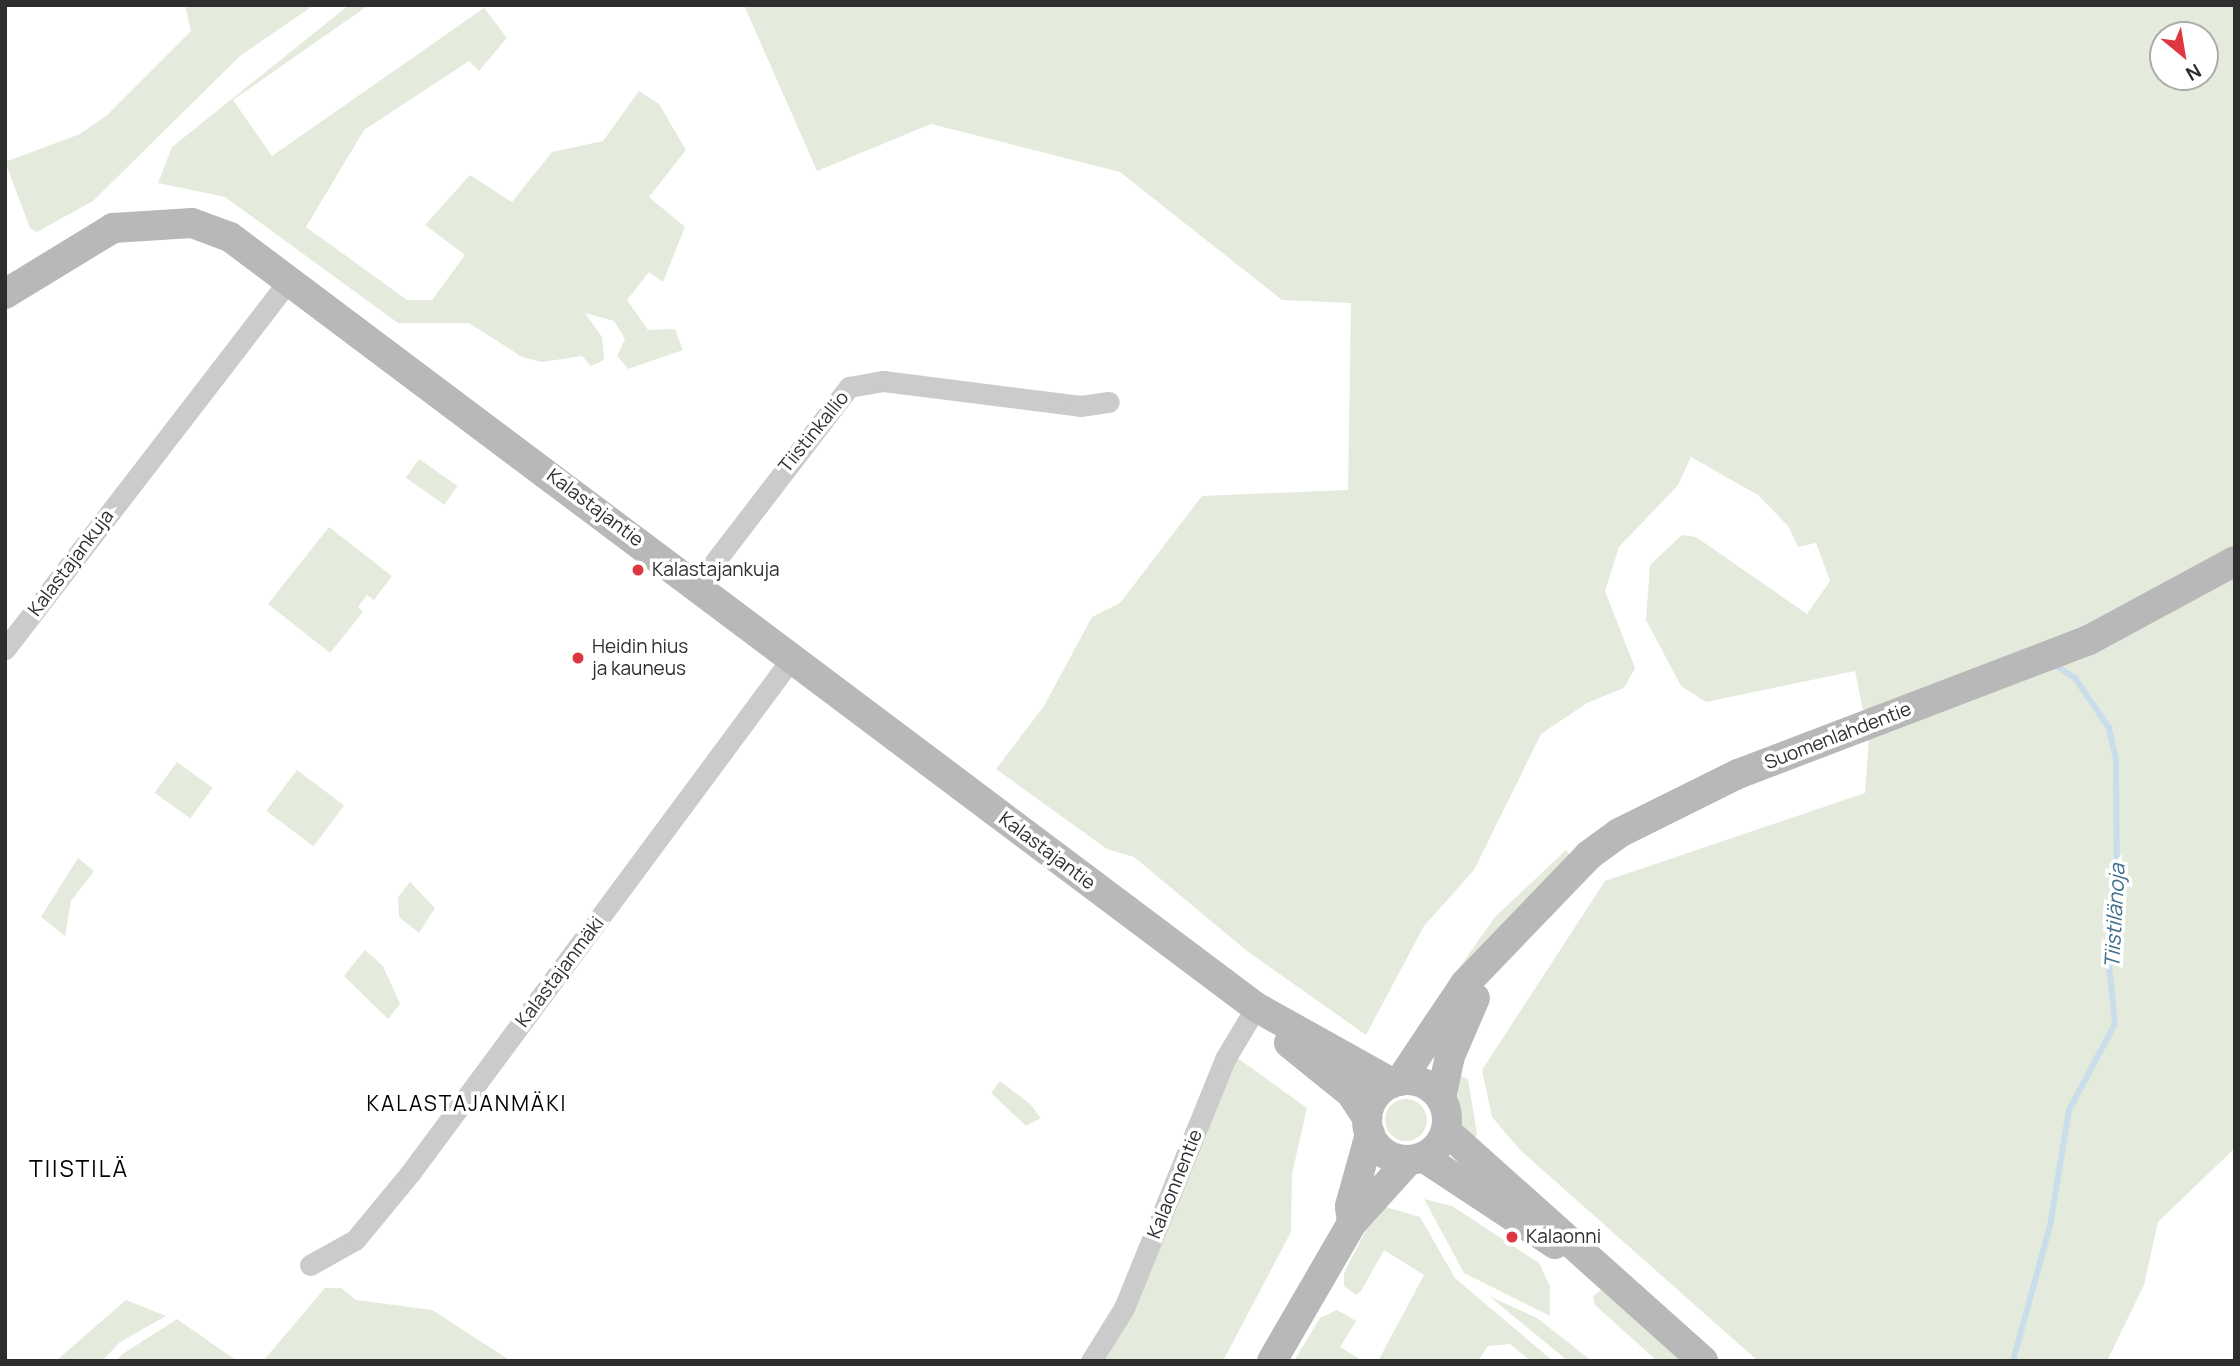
<!DOCTYPE html>
<meta charset="utf-8">
<style>
body{margin:0}
#map{position:relative;width:2240px;height:1366px;overflow:hidden;background:#fff;font-family:Manrope,sans-serif}
div>[style]{position:absolute}
.green>*{inset:0;background:#e4ebdc;transform-origin:0 0}
.round{border-radius:50%}
.stream>*{height:6px;margin:-3px;padding:0 3px;transform-origin:3px;border-radius:3px;background:#c9ddea}
.minor>*{height:21px;margin:-10.5px;padding:0 10.5px;transform-origin:10.5px;border-radius:10.5px;background:#cbcbcb}
.secondary>*{height:30px;margin:-15px;padding:0 15px;transform-origin:15px;border-radius:15px;background:#b8b8b8}
.secondary>.ring{margin:-15px;padding:0;box-sizing:content-box;background:none;border:30px solid #b8b8b8;border-radius:50%}
.dots>*{width:19px;height:19px;translate:-50% -50%;box-sizing:border-box;border:4px solid #fff;border-radius:50%}
span{translate:-50% -50%;white-space:nowrap;text-align:center;line-height:1.15;-webkit-text-stroke:7px #fff;paint-order:stroke}
.street-label{font-size:19px;color:#2e2e2e}
.poi-label{font-size:19px;color:#2e2e2e}
.left{translate:0 -50%;text-align:left}
.water-label{font-size:21px;color:#3f6e8d;font-style:italic}
.neighbourhood-label{font-size:21px;color:#000;letter-spacing:2px}
.quarter-label{font-size:23px;color:#000;letter-spacing:2px}
.frame{position:absolute;inset:0;border:7px solid #2e2e2e;pointer-events:none}
.north{position:absolute;left:2149px;top:21px;width:70px;height:70px;box-sizing:border-box;background:#fff;border:2px solid #ababab;border-radius:50%;rotate:150deg;font-size:19px;font-weight:700;line-height:28px;text-align:center;color:#2e2e2e}
.north::after{content:'';display:block;margin:auto;width:24px;height:32px;background:#de3741;clip-path:polygon(50% 0,100% 100%,50% 72%,0 100%)}
</style>
<div id="map">
<div class="green">
<i style="clip-path:polygon(185px 5px,314px 5px,240px 56px,93px 201px,37px 232px,30px 228px,5px 162px,80px 134px,106px 116px,191px 31px)"></i>
<i style="clip-path:polygon(349px 5px,369px 5px,233px 100px,272px 156px,484px 8px,507px 38px,479px 71px,469px 61px,364px 130px,306px 227px,407px 300px,432px 300px,465px 255px,425px 225px,470px 175px,512px 202px,552px 152px,603px 141px,639px 91px,659px 104px,686px 150px,649px 197px,685px 227px,663px 282px,649px 272px,627px 300px,648px 330px,675px 329px,683px 350px,628px 369px,617px 356px,625px 339px,614px 321px,585px 313px,602px 337px,604px 360px,591px 366px,582px 356px,542px 362px,522px 357px,469px 323px,398px 323px,225px 197px,158px 183px,172px 147px)"></i>
<i style="clip-path:polygon(evenodd,744px 5px,2235px 5px,2235px 1148px,2158px 1222px,2144px 1285px,2107px 1361px,1758px 1361px,1520px 1150px,1492px 1117px,1482px 1070px,1605px 881px,1865px 793px,1869px 739px,1855px 671px,1706px 702px,1681px 686px,1646px 620px,1650px 565px,1682px 535px,1696px 537px,1807px 614px,1830px 581px,1816px 543px,1798px 547px,1788px 526px,1758px 495px,1691px 457px,1678px 485px,1619px 547px,1605px 591px,1635px 668px,1624px 688px,1587px 703px,1541px 734px,1474px 870px,1424px 926px,1366px 1035px,1247px 951px,1134px 857px,1107px 849px,996px 769px,1044px 706px,1092px 617px,1120px 603px,1202px 496px,1348px 490px,1351px 303px,1282px 300px,1120px 172px,931px 124px,817px 171px,744px 5px,2163px 35px,2205px 35px,2205px 77px,2163px 77px,2163px 35px)"></i>
<i style="left:419px;top:459px;width:47px;height:23px;rotate:35deg"></i>
<i style="clip-path:polygon(329px 527px,392px 576px,374px 600px,367px 595px,358px 607px,363px 612px,330px 653px,268px 604px)"></i>
<i style="left:177px;top:762px;width:44px;height:38px;rotate:36deg"></i>
<i style="left:297px;top:770px;width:59px;height:51px;rotate:37deg"></i>
<i style="clip-path:polygon(1566px 850px,1571px 857px,1491px 938px,1426px 1034px,1416px 1029px,1495px 917px)"></i>
<i style="clip-path:polygon(78px 858px,94px 871px,71px 901px,65px 936px,41px 917px)"></i>
<i style="clip-path:polygon(410px 882px,435px 908px,419px 933px,399px 917px,398px 897px)"></i>
<i style="clip-path:polygon(365px 950px,383px 966px,400px 1004px,388px 1019px,344px 976px)"></i>
<i style="clip-path:polygon(1236px 1057px,1307px 1108px,1292px 1174px,1291px 1232px,1223px 1361px,1104px 1361px,1153px 1260px)"></i>
<i style="clip-path:polygon(1456px 1074px,1468px 1079px,1477px 1134px,1469px 1146px,1460px 1129px)"></i>
<i style="clip-path:polygon(1000px 1081px,1030px 1104px,1041px 1118px,1026px 1126px,991px 1093px)"></i>
<i class="round" style="left:1385px;top:1099px;width:42px;height:42px"></i>
<i style="clip-path:polygon(1424px 1199px,1452px 1206px,1539px 1263px,1550px 1286px,1550px 1316px,1464px 1273px)"></i>
<i style="clip-path:polygon(1379px 1205px,1420px 1217px,1455px 1278px,1553px 1361px,1531px 1361px,1510px 1344px,1488px 1346px,1478px 1361px,1378px 1361px,1424px 1275px,1384px 1250px,1361px 1291px,1356px 1295px,1344px 1286px,1344px 1273px)"></i>
<i style="clip-path:polygon(325px 1288px,341px 1288px,356px 1300px,432px 1310px,511px 1361px,263px 1361px)"></i>
<i style="clip-path:polygon(1602px 1289px,1686px 1361px,1657px 1361px,1595px 1305px,1593px 1296px)"></i>
<i style="clip-path:polygon(1489px 1296px,1537px 1318px,1592px 1361px,1568px 1361px)"></i>
<i style="clip-path:polygon(126px 1300px,166px 1316px,120px 1342px,102px 1361px,58px 1359px)"></i>
<i style="clip-path:polygon(1337px 1310px,1356px 1321px,1340px 1347px,1363px 1361px,1294px 1361px,1320px 1318px)"></i>
<i style="clip-path:polygon(177px 1319px,237px 1361px,117px 1361px,121px 1355px)"></i>
</div>
<div class="stream">
<i style="left:2013px;top:1361px;width:140px;rotate:-74.7deg"></i>
<i style="left:2050px;top:1226px;width:118px;rotate:-80.7deg"></i>
<i style="left:2069px;top:1110px;width:98px;rotate:-61.9deg"></i>
<i style="left:2115px;top:1024px;width:69px;rotate:-95.8deg"></i>
<i style="left:2108px;top:955px;width:71px;rotate:-82.7deg"></i>
<i style="left:2117px;top:885px;width:126px;rotate:-90.5deg"></i>
<i style="left:2116px;top:759px;width:32px;rotate:-103deg"></i>
<i style="left:2109px;top:728px;width:60px;rotate:-124.2deg"></i>
<i style="left:2075px;top:678px;width:27px;rotate:-147deg"></i>
</div>
<div class="minor">
<i style="left:697px;top:585px;width:250px;rotate:-52.5deg"></i>
<i style="left:849px;top:387px;width:35px;rotate:-10deg"></i>
<i style="left:883px;top:381px;width:199px;rotate:7.2deg"></i>
<i style="left:1080px;top:406px;width:29px;rotate:-8deg"></i>
<i style="left:5px;top:649px;width:468px;rotate:-52.4deg"></i>
<i style="left:310px;top:1265px;width:51px;rotate:-29.1deg"></i>
<i style="left:355px;top:1240px;width:88px;rotate:-50.5deg"></i>
<i style="left:411px;top:1172px;width:640px;rotate:-53.45deg"></i>
<i style="left:1091px;top:1361px;width:62px;rotate:-58.1deg"></i>
<i style="left:1124px;top:1308px;width:269px;rotate:-67.9deg"></i>
<i style="left:1225px;top:1059px;width:61px;rotate:-59.2deg"></i>
</div>
<div class="secondary">
<i style="left:5px;top:294px;width:127px;rotate:-31.4deg"></i>
<i style="left:113px;top:228px;width:79px;rotate:-3.6deg"></i>
<i style="left:192px;top:223px;width:40px;rotate:20.2deg"></i>
<i style="left:230px;top:237px;width:1283px;rotate:36.89deg"></i>
<i style="left:1256px;top:1007px;width:156px;rotate:29.2deg"></i>
<i style="left:1289px;top:1043px;width:80px;rotate:38.9deg"></i>
<i style="left:1351px;top:1093px;width:30px;rotate:57deg"></i>
<i class="ring" style="left:1367px;top:1080px;width:50px;height:50px"></i>
<i style="left:1400px;top:1081px;width:117px;rotate:-56.2deg"></i>
<i style="left:1465px;top:984px;width:179px;rotate:-46.1deg"></i>
<i style="left:1589px;top:855px;width:37px;rotate:-36deg"></i>
<i style="left:1619px;top:833px;width:133px;rotate:-26.4deg"></i>
<i style="left:1738px;top:774px;width:376px;rotate:-20.9deg"></i>
<i style="left:2089px;top:640px;width:166px;rotate:-28.4deg"></i>
<i style="left:1441px;top:1098px;width:43px;rotate:-77.9deg"></i>
<i style="left:1450px;top:1056px;width:63px;rotate:-66.7deg"></i>
<i style="left:1446px;top:1131px;width:345px;rotate:41.8deg"></i>
<i style="left:1423px;top:1157px;width:158px;rotate:33.4deg"></i>
<i style="left:1352px;top:1223px;width:17px;rotate:-97deg"></i>
<i style="left:1350px;top:1206px;width:75px;rotate:-74.5deg"></i>
<i style="left:1272px;top:1361px;width:160px;rotate:-59.9deg"></i>
<i style="left:1352px;top:1223px;width:85px;rotate:-47.9deg"></i>
</div>
<div class="dots">
<i style="left:638px;top:570px;background:#de3741"></i>
<i style="left:578px;top:658px;background:#de3741"></i>
<i style="left:1512px;top:1237px;background:#de3741"></i>
</div>
<div class="street-label">
<span style="left:814px;top:432px;rotate:-51deg">Tiistinkallio</span>
<span style="left:595px;top:508px;rotate:37deg">Kalastajantie</span>
<span style="left:71px;top:563px;rotate:-53deg">Kalastajankuja</span>
<span style="left:1838px;top:736px;rotate:-21deg">Suomenlahdentie</span>
<span style="left:1047px;top:851px;rotate:37deg">Kalastajantie</span>
<span style="left:560px;top:972px;rotate:-53deg">Kalastajanmäki</span>
<span style="left:1175px;top:1184px;rotate:-68deg">Kalaonnentie</span>
</div>
<div class="poi-label">
<span class="left" style="left:652px;top:570px">Kalastajankuja</span>
<span class="left" style="left:592px;top:658px">Heidin hius<br>ja kauneus</span>
<span class="left" style="left:1526px;top:1237px">Kalaonni</span>
</div>
<div class="water-label">
<span style="left:2114px;top:916px;rotate:-87deg">Tiistilänoja</span>
</div>
<div class="neighbourhood-label">
<span style="left:467px;top:1103px">KALASTAJANMÄKI</span>
</div>
<div class="quarter-label">
<span style="left:79px;top:1168px">TIISTILÄ</span>
</div>
<div class="frame"></div>
<div class="north">N</div>
</div>
